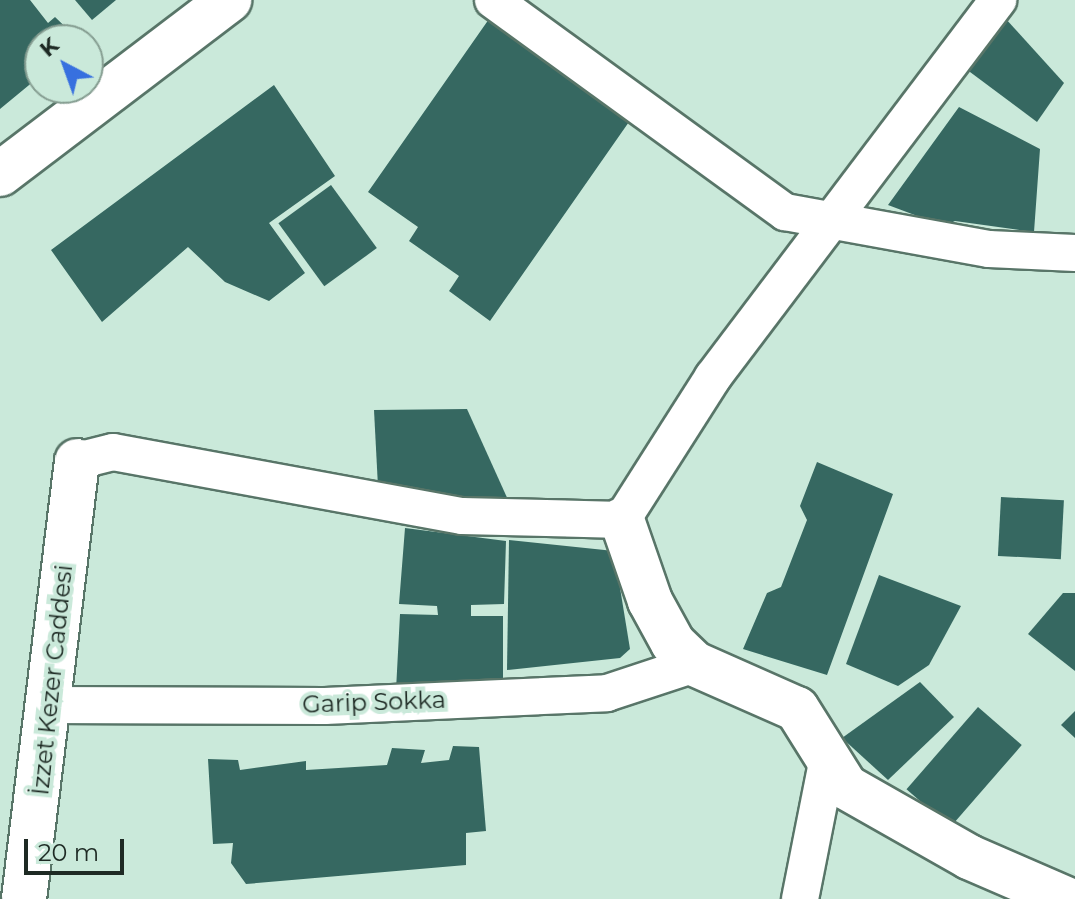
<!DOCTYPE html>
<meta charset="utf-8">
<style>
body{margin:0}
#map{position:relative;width:1075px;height:899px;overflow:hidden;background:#cae9da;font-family:Montserrat,sans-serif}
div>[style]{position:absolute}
.building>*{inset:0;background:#366861;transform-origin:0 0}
.roads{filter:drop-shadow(2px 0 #587568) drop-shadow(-2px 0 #587568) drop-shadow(0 2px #587568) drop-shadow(0 -2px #587568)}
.street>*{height:36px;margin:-18px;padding:0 18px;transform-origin:18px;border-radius:18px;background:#fff}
.secondary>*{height:44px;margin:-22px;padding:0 22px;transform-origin:22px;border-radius:22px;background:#fff}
.primary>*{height:44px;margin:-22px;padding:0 22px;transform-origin:22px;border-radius:22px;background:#fff}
span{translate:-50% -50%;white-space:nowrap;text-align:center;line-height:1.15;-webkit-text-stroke:8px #cae9da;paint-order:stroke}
.street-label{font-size:24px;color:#1e2a24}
.north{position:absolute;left:24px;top:24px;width:80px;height:80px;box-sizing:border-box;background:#cae9da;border:2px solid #859d91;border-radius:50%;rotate:319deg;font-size:22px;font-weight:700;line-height:32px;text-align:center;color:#1e2a24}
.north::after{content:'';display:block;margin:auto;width:28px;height:36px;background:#3770df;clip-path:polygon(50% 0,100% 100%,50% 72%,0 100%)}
.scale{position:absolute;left:24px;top:839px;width:100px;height:36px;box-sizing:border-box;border:4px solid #1e2a24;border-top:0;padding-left:10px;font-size:24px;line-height:28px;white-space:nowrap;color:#1e2a24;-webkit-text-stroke:6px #cae9da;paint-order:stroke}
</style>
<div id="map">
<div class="building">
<i style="clip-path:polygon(0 0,30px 0,48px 23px,55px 17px,79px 40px,40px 40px,40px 76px,0 109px)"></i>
<i style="clip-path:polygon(75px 0,116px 0,92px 20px)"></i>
<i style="clip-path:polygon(1005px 18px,1064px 83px,1037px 122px,966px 69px)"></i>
<i style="clip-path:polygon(489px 19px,631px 119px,490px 321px,449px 291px,459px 276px,409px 241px,418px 227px,368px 192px)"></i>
<i style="clip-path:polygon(274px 85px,335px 176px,269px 223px,305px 273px,269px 301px,225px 282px,188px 247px,102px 322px,51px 250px)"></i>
<i style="clip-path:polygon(959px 107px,1040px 149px,1034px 232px,955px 221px,944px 226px,888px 205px)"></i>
<i style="left:331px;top:185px;width:78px;height:65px;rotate:54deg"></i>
<i style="clip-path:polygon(467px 409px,509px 502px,378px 487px,374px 410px)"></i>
<i style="clip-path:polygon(817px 462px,893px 494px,827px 675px,743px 649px,767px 593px,781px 587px,807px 520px,800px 506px)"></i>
<i style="left:1001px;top:497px;width:63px;height:59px;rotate:3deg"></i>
<i style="clip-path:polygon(405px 528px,506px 541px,504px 604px,471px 605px,471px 616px,503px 616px,503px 683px,396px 690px,400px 614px,438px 615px,437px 606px,399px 604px)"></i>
<i style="clip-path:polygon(509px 540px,614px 551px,630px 649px,620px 658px,507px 670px)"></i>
<i style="clip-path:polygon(879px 575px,961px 606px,929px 665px,898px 686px,846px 664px)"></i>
<i style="clip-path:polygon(1063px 593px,1075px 593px,1075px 671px,1028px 634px)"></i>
<i style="clip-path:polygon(920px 682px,954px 717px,888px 780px,842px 738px)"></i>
<i style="left:978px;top:707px;width:58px;height:109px;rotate:41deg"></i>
<i style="clip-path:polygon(1075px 711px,1075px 738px,1061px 725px)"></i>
<i style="clip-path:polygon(453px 746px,479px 747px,486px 831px,466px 833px,466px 865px,246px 884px,231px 863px,233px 843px,213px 844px,208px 759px,238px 760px,240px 770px,306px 761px,306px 770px,387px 765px,392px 748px,425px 750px,421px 763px,449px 760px)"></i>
</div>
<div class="roads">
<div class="street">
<i style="left:493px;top:0;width:361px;rotate:36deg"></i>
<i style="left:785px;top:212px;width:207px;rotate:10.3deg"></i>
<i style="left:989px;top:249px;width:86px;rotate:2.7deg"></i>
<i style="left:77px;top:461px;width:37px;rotate:-14deg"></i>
<i style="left:113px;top:452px;width:355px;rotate:10.4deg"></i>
<i style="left:462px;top:516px;width:160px;rotate:1.4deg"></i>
<i style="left:622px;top:520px;width:169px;rotate:-57.5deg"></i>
<i style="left:713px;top:377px;width:473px;rotate:-52.9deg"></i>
<i style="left:47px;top:705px;width:278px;rotate:0.2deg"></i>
<i style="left:325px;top:706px;width:282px;rotate:-2.6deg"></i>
<i style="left:607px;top:693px;width:93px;rotate:-18.2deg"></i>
<i style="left:800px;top:899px;width:144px;rotate:-78.8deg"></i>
</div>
<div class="secondary">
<i style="left:622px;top:520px;width:86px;rotate:70.9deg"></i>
<i style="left:650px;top:601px;width:48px;rotate:61.3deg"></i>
<i style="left:673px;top:643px;width:30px;rotate:44deg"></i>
<i style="left:695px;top:664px;width:111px;rotate:23.8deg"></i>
<i style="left:797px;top:709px;width:92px;rotate:57.9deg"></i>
<i style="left:846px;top:787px;width:142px;rotate:29.6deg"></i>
<i style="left:969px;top:857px;width:106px;rotate:23.4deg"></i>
<i style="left:24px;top:899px;width:441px;rotate:-83.1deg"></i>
</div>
<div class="primary">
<i style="left:0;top:174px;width:288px;rotate:-37.2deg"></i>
</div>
</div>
<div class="street-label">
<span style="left:52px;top:680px;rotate:-84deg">İzzet Kezer Caddesi</span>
<span style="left:374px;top:702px;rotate:-2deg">Garip Sokka</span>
</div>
<div class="north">K</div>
<div class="scale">20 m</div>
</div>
